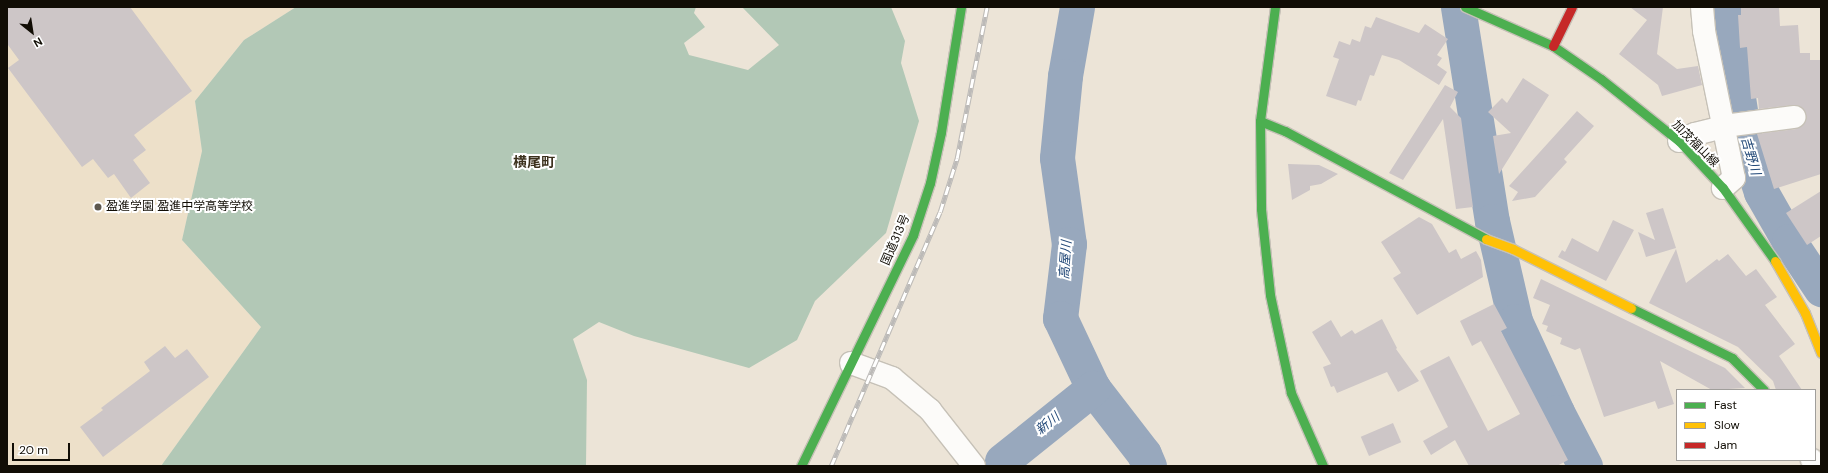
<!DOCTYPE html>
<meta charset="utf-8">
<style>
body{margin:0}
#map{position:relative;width:1828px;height:473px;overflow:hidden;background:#ece4d7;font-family:"DM Sans","Noto Sans JP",sans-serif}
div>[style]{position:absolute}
.built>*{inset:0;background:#ede0c9}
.forest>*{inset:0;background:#b2c8b6}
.river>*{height:35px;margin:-17.5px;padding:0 17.5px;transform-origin:17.5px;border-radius:17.5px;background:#98a8bd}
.building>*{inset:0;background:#cdc6c7;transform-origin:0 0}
.roads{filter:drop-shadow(1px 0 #c6c1b7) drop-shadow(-1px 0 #c6c1b7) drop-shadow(0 1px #c6c1b7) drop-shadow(0 -1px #c6c1b7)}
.street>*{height:22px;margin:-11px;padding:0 11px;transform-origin:11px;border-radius:11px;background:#fcfbf9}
.fast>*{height:9px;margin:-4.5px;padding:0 4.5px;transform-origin:4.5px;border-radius:4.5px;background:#4caf50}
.slow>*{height:9px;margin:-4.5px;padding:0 4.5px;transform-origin:4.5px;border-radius:4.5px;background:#ffc107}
.jam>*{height:9px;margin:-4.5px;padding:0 4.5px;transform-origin:4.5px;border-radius:4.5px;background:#c62828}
.rail>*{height:4.5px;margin-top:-2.25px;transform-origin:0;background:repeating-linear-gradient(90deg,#fff 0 9px,#bcbab8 0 18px);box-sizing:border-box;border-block:1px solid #bcbab8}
.dots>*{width:11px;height:11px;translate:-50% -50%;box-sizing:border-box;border:2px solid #fff;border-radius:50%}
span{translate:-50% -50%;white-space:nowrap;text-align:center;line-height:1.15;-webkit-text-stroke:4px #fff;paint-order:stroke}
.street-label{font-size:12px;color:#110d05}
.poi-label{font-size:12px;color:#110d05}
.left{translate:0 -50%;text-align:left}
.water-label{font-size:13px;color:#234978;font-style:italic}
.quarter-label{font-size:14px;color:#3c311d;font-weight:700}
.frame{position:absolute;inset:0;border:8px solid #110d05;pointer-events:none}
.legend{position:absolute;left:1676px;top:389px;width:140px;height:72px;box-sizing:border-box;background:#fff;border:1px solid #a09e9b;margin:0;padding:5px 7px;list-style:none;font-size:12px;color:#110d05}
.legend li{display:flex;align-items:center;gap:8px;height:20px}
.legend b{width:20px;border:1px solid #a09e9b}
.north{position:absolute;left:12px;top:12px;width:40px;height:40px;-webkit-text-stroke:3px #fff;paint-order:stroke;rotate:150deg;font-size:11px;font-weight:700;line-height:16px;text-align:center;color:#110d05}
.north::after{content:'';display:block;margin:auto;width:14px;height:18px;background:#110d05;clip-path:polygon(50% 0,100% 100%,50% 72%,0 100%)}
.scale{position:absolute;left:12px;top:443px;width:58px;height:18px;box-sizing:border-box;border:2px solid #110d05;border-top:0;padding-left:5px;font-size:12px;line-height:14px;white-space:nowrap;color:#110d05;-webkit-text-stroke:3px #fff;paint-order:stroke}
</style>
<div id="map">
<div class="built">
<i style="clip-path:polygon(7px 7px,296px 7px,244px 40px,195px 101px,202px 151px,182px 240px,261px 327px,161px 466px,7px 466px)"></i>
</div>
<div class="forest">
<i style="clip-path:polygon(296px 7px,696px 7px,694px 13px,705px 27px,684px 43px,689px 55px,748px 70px,779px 45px,742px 7px,891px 7px,905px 41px,901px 63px,919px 121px,886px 233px,815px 301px,797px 340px,749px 368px,634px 336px,599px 322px,573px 339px,587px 380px,586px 466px,161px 466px,261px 327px,182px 240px,202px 151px,195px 101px,244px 40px)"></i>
</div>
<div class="river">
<i style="left:1077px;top:7px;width:70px;rotate:99.9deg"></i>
<i style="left:1065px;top:76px;width:82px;rotate:95.6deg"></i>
<i style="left:1057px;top:158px;width:87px;rotate:82.1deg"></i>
<i style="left:1069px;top:244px;width:75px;rotate:96.9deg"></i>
<i style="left:1060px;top:318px;width:77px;rotate:64.8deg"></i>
<i style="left:1093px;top:388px;width:83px;rotate:52.3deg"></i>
<i style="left:1144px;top:454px;width:13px;rotate:67deg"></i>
<i style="left:1458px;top:7px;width:217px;rotate:81deg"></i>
<i style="left:1492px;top:221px;width:103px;rotate:77deg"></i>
<i style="left:1515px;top:321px;width:100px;rotate:65.2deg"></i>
<i style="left:1557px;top:412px;width:61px;rotate:62.6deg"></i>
<i style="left:1724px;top:7px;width:138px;rotate:81.2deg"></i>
<i style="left:1745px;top:143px;width:52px;rotate:71.9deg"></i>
<i style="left:1761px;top:192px;width:56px;rotate:60.3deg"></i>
<i style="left:1789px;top:241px;width:58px;rotate:56.3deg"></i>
<i style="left:1002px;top:461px;width:117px;rotate:-38.7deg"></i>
</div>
<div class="building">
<i style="clip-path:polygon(7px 7px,130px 7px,192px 91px,134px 135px,146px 150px,133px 160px,150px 183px,131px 198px,114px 174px,108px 178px,93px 159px,82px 167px,8px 68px,19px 60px,8px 45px)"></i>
<i style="clip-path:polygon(1630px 7px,1663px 7px,1657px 54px,1677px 69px,1698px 66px,1702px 85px,1662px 96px,1658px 85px,1619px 54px,1647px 20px)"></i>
<i style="clip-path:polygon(1741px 7px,1779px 7px,1780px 26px,1798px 25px,1800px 53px,1810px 53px,1810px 60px,1821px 60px,1821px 174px,1774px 189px,1757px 134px,1796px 129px,1805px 122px,1806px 115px,1799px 106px,1793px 105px,1759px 109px,1758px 98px,1751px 99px,1747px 47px,1740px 48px,1738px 15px,1741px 15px)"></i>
<i style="clip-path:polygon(1376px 17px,1419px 33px,1425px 24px,1448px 39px,1437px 55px,1442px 58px,1437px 65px,1447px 72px,1439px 85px,1399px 60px,1382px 55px,1374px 76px,1370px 75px,1361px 101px,1358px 100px,1356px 106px,1326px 96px,1339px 59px,1333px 57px,1339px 41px,1350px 45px,1352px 39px,1360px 42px,1365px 26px,1371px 28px)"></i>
<i style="clip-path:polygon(1523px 78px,1549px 95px,1499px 174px,1493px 136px,1511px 133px,1488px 112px,1502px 98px,1507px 103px)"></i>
<i style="clip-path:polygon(1445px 85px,1458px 92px,1450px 107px,1461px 118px,1473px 207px,1456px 209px,1443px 119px,1403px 180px,1389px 173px)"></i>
<i style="clip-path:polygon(1577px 111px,1594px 126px,1564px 159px,1567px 162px,1535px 197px,1512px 201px,1518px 192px,1509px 186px)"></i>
<i style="clip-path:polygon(1288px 164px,1319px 165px,1338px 174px,1321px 184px,1310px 186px,1310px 190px,1292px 200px)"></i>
<i style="clip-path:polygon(1821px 191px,1821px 236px,1807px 245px,1786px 213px)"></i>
<i style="clip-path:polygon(1663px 208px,1676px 248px,1646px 257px,1638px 232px,1655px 240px,1646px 213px)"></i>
<i style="clip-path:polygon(1419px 217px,1432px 224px,1449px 253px,1456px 249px,1461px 259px,1476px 251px,1481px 260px,1483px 277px,1417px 315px,1393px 278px,1401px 273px,1381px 242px)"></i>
<i style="clip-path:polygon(1613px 220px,1634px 230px,1606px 281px,1558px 257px,1562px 250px,1565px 252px,1572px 238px,1598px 252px)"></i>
<i style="clip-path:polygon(1676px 249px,1686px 283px,1717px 259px,1719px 261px,1728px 254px,1746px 276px,1756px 269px,1777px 297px,1765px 305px,1795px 344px,1779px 356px,1802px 390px,1776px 390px,1773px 381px,1738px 347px,1649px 303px)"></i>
<i style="clip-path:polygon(1541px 279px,1725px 368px,1745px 388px,1712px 390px,1660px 361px,1674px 404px,1658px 409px,1655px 401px,1604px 417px,1580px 348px,1575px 350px,1560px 344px,1562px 338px,1546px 331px,1548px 326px,1542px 324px,1550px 305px,1533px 298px)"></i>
<i style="clip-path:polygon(1494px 304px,1507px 328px,1501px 331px,1568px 460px,1557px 466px,1469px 466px,1455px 440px,1431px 455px,1423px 441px,1448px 427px,1420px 371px,1449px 356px,1488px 431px,1520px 414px,1481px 341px,1472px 346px,1460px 321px)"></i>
<i style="clip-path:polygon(1382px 319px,1397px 348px,1396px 349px,1419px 381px,1398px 392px,1387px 372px,1337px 393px,1334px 386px,1331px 387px,1323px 367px,1331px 364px,1312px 332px,1331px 320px,1341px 337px,1352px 330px,1355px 334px)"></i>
<i style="clip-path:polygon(165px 346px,175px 358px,187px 349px,209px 377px,103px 457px,80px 427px,103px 410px,101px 408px,150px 371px,144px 362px)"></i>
<i style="left:1393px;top:423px;width:21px;height:35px;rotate:67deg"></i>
</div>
<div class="roads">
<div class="street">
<i style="left:1702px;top:7px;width:24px;rotate:85deg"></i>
<i style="left:1704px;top:31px;width:150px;rotate:78.5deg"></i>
<i style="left:1734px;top:178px;width:15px;rotate:138deg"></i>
<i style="left:1679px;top:141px;width:17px;rotate:-24deg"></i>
<i style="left:1695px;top:134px;width:38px;rotate:-14deg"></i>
<i style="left:1732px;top:125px;width:63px;rotate:-7.4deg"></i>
<i style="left:851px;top:363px;width:44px;rotate:20.1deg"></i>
<i style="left:892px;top:378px;width:50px;rotate:40.1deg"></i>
<i style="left:930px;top:410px;width:71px;rotate:51.8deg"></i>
<i style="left:1812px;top:460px;width:7px;rotate:56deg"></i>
</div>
<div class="fast">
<i style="left:1275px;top:7px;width:115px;rotate:97.5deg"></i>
<i style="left:1260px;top:121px;width:88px;rotate:89.3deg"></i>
<i style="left:1261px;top:209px;width:86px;rotate:84deg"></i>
<i style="left:1270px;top:295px;width:100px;rotate:77.9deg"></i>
<i style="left:1291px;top:393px;width:80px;rotate:66.3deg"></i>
<i style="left:1465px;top:7px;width:96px;rotate:23.9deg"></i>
<i style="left:1553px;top:46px;width:58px;rotate:34.5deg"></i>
<i style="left:1601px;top:79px;width:100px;rotate:38.5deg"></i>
<i style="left:1679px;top:141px;width:64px;rotate:46.9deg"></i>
<i style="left:1723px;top:188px;width:90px;rotate:54.5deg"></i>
<i style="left:1260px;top:121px;width:27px;rotate:22deg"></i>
<i style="left:1285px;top:131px;width:228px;rotate:28.2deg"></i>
<i style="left:1631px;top:308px;width:113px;rotate:26.3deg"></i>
<i style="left:1732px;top:358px;width:45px;rotate:45deg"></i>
<i style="left:801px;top:466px;width:257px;rotate:-64.1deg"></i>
<i style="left:913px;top:235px;width:55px;rotate:-71.9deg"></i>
<i style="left:930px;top:183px;width:52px;rotate:-77.8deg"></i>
<i style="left:941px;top:132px;width:127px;rotate:-80.9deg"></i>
</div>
<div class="slow">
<i style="left:1486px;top:239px;width:29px;rotate:20deg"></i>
<i style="left:1513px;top:249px;width:132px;rotate:26.6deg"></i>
<i style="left:1775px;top:261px;width:60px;rotate:60deg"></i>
<i style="left:1805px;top:313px;width:43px;rotate:68.2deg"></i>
</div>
<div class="jam">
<i style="left:1553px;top:46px;width:43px;rotate:-64deg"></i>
</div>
</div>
<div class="rail">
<i style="left:831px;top:466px;width:276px;rotate:-66.8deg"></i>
<i style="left:940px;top:212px;width:57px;rotate:-72.5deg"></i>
<i style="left:957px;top:158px;width:154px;rotate:-78.8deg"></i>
</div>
<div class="dots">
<i style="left:98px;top:207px;background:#5e584e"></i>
</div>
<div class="street-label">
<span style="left:1695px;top:144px;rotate:45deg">加茂福山線</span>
<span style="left:896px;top:240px;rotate:-67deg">国道313号</span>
</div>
<div class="poi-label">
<span class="left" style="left:106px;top:207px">盈進学園 盈進中学高等学校</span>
</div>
<div class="water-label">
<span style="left:1750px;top:156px;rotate:74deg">吉野川</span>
<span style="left:1066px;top:260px;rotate:-86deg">高屋川</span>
<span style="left:1048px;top:424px;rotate:-39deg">新川</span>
</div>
<div class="quarter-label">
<span style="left:534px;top:162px">横尾町</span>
</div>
<div class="frame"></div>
<ul class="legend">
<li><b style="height:5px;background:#4caf50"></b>Fast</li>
<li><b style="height:5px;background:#ffc107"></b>Slow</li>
<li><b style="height:5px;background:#c62828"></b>Jam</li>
</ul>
<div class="north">N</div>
<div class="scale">20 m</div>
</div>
